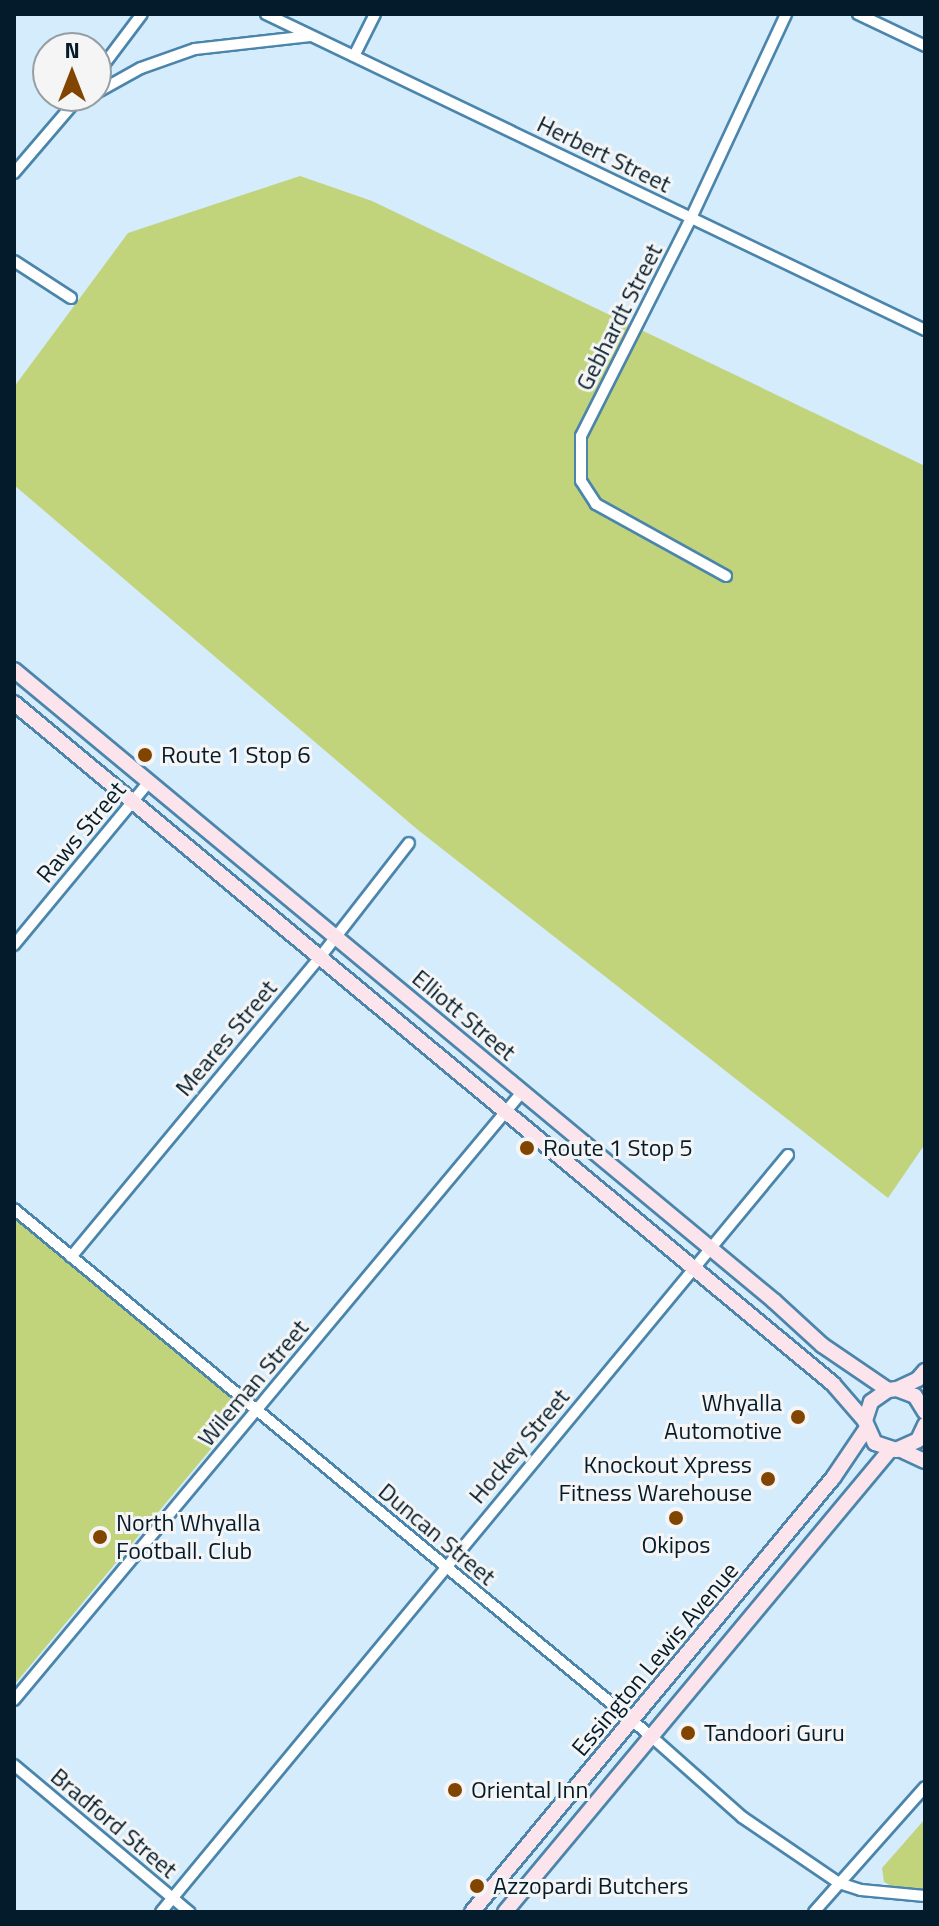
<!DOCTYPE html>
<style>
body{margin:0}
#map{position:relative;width:939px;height:1926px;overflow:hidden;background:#d4ecfc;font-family:"Titillium Web",sans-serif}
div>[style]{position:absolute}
.green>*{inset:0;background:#c1d47b}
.roads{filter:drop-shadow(2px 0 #4b85ab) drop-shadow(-2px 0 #4b85ab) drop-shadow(0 2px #4b85ab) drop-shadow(0 -2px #4b85ab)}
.street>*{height:10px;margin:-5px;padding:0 5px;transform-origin:5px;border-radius:5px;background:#fff}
.secondary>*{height:14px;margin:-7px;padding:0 7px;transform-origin:7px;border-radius:7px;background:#fce4ec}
.dots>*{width:22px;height:22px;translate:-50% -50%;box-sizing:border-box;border:4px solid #f5f5f5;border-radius:50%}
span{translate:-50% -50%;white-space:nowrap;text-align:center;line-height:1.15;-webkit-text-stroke:6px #f5f5f5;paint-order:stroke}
.street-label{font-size:24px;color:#031b2a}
.poi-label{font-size:24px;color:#031b2a}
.left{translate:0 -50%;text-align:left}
.right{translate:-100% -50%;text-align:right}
.frame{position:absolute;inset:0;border:16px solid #031b2a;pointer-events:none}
.north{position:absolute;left:32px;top:32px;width:80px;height:80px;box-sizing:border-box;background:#f5f5f5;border:2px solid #949ea4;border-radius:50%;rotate:0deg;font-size:22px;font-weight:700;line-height:32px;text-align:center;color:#031b2a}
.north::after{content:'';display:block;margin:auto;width:28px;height:36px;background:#814500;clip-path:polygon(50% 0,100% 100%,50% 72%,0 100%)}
</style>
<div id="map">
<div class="green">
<i style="clip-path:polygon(300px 176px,372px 201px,925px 466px,925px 1144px,888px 1198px,418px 830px,14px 485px,14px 387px,128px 233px)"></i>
<i style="clip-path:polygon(14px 1217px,245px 1408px,14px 1685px)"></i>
<i style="clip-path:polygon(925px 1819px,925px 1890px,892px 1886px,884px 1882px,882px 1868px)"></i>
</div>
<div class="roads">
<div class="street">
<i style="left:266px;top:14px;width:731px;rotate:25.62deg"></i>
<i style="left:858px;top:14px;width:74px;rotate:25.5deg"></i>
<i style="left:354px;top:56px;width:47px;rotate:-63.4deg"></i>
<i style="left:96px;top:75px;width:76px;rotate:-53deg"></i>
<i style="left:96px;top:93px;width:51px;rotate:-29.1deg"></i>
<i style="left:141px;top:68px;width:57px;rotate:-19.4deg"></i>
<i style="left:195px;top:49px;width:116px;rotate:-6.4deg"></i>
<i style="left:14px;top:173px;width:101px;rotate:-49.4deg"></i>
<i style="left:14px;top:261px;width:68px;rotate:33deg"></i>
<i style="left:726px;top:576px;width:149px;rotate:-151deg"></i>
<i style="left:596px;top:504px;width:27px;rotate:-123deg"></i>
<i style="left:581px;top:481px;width:45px;rotate:-90deg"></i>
<i style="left:581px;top:436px;width:244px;rotate:-63.2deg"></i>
<i style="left:691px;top:218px;width:225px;rotate:-65deg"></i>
<i style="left:14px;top:945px;width:212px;rotate:-50.4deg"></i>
<i style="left:14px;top:1209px;width:828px;rotate:39.61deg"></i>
<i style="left:652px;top:1737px;width:120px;rotate:41.6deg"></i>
<i style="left:742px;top:1817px;width:117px;rotate:34.2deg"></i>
<i style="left:839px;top:1883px;width:23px;rotate:18deg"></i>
<i style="left:861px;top:1890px;width:64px;rotate:5.4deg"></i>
<i style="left:71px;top:1257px;width:391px;rotate:-50.3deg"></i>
<i style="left:321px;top:956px;width:143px;rotate:-52.1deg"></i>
<i style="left:14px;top:1700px;width:792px;rotate:-50.12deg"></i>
<i style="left:14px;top:1765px;width:229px;rotate:40deg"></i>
<i style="left:161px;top:1912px;width:983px;rotate:-50.37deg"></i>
<i style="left:814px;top:1912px;width:167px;rotate:-48.4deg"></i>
</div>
<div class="secondary">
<i style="left:14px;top:670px;width:988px;rotate:39.7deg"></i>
<i style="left:774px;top:1301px;width:65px;rotate:42.5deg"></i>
<i style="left:822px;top:1345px;width:80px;rotate:34.3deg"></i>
<i style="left:14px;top:703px;width:1065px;rotate:39.74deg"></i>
<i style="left:833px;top:1384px;width:49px;rotate:49.1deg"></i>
<i style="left:897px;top:1389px;width:23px;rotate:-25deg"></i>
<i style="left:918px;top:1379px;width:11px;rotate:-49deg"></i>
<i style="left:925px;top:1412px;width:19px;rotate:-122deg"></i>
<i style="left:915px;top:1396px;width:19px;rotate:-159deg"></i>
<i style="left:897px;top:1389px;width:9px;rotate:174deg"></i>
<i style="left:888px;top:1390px;width:21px;rotate:145deg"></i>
<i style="left:871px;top:1402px;width:20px;rotate:108deg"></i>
<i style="left:865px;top:1421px;width:24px;rotate:66deg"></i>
<i style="left:875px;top:1443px;width:22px;rotate:18deg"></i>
<i style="left:896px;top:1450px;width:24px;rotate:-24deg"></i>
<i style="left:918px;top:1440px;width:17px;rotate:-65deg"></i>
<i style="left:901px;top:1450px;width:26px;rotate:25deg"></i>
<i style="left:472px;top:1912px;width:565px;rotate:-50.25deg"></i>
<i style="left:833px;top:1478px;width:59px;rotate:-56deg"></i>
<i style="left:505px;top:1912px;width:601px;rotate:-50.19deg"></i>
</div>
</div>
<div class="dots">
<i style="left:145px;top:755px;background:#814500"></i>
<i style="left:527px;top:1148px;background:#814500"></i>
<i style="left:798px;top:1417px;background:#814500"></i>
<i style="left:768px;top:1479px;background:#814500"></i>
<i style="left:676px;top:1518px;background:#814500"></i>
<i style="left:100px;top:1537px;background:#814500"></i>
<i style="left:688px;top:1733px;background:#814500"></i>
<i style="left:455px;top:1790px;background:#814500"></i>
<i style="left:477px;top:1886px;background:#814500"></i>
</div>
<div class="street-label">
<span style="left:604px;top:154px;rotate:26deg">Herbert Street</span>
<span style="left:619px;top:317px;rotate:-63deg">Gebhardt Street</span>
<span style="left:81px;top:832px;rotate:-50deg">Raws Street</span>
<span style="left:464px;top:1015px;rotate:40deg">Elliott Street</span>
<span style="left:226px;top:1038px;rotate:-50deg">Meares Street</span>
<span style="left:253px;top:1383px;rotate:-50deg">Wileman Street</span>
<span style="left:519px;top:1446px;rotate:-50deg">Hockey Street</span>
<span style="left:437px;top:1534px;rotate:40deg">Duncan Street</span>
<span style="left:655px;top:1659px;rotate:-50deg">Essington Lewis Avenue</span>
<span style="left:114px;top:1823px;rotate:40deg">Bradford Street</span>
</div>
<div class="poi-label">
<span class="left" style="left:161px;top:755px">Route 1 Stop 6</span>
<span class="left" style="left:543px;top:1148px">Route 1 Stop 5</span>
<span class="right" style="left:782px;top:1417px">Whyalla<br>Automotive</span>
<span class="right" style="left:752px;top:1479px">Knockout Xpress<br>Fitness Warehouse</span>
<span class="left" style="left:116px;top:1537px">North Whyalla<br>Football. Club</span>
<span style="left:676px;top:1545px">Okipos</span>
<span class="left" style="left:704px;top:1733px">Tandoori Guru</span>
<span class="left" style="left:471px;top:1790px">Oriental Inn</span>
<span class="left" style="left:493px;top:1886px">Azzopardi Butchers</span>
</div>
<div class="frame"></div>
<div class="north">N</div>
</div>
